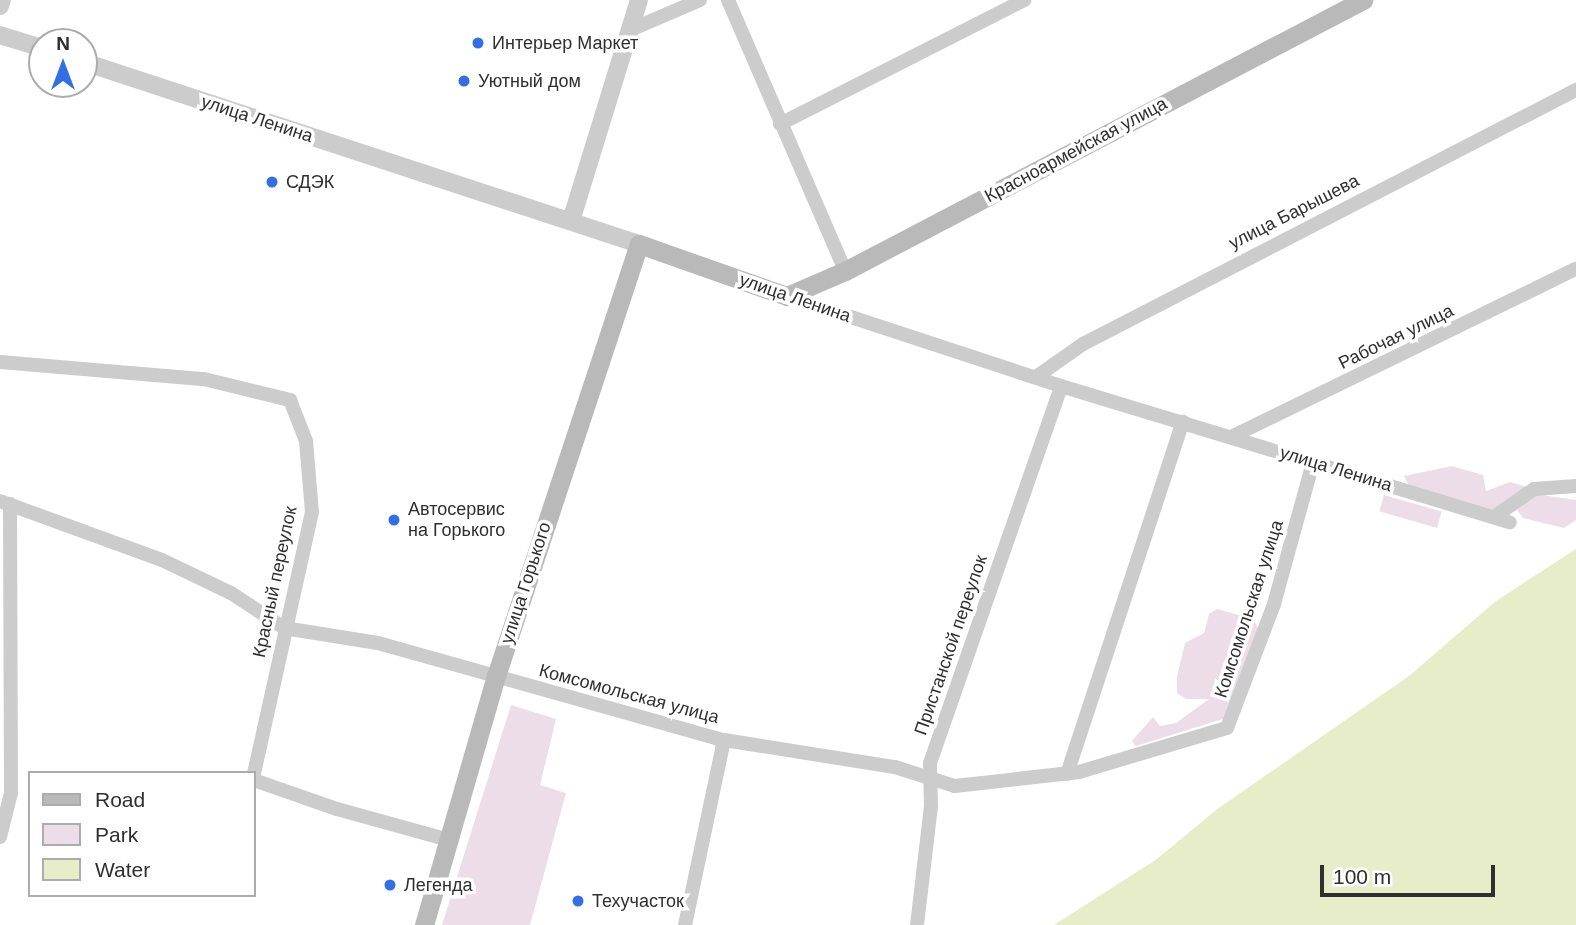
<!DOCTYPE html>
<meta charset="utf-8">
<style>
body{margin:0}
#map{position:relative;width:1576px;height:925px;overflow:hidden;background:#fff;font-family:Helvetica,sans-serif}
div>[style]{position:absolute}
.green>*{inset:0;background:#ecdde9;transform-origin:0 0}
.water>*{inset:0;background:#e7ecc9}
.minor>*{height:14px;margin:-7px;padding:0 7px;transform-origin:7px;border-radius:7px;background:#ccc}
.tertiary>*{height:18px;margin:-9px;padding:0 9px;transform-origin:9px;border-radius:9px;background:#ccc}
.secondary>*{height:19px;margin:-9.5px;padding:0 9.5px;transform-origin:9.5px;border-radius:9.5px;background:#b9b9b9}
.dots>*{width:19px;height:19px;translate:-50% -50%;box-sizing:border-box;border:4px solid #fff;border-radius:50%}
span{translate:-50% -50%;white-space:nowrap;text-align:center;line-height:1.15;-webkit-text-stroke:7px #fff;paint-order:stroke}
.poi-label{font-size:18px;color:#2f2f2f}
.left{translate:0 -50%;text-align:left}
.street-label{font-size:18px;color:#2f2f2f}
.legend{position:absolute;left:28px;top:771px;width:228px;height:126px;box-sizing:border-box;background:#fff;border:2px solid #acacac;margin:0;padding:9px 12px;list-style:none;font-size:21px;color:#2f2f2f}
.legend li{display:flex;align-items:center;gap:14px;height:35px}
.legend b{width:35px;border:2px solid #acacac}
.north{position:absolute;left:28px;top:28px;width:70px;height:70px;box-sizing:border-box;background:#fff;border:2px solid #acacac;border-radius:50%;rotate:0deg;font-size:19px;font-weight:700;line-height:28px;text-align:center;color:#2f2f2f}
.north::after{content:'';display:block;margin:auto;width:24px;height:32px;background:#346ee3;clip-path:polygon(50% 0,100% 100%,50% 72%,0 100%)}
.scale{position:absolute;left:1320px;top:865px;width:175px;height:32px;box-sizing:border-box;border:4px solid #2f2f2f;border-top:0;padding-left:9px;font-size:21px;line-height:24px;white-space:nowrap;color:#2f2f2f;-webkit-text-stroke:5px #fff;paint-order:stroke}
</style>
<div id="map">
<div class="green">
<i style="clip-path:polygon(1452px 466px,1483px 475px,1486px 491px,1510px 482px,1527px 487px,1495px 515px,1410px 488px,1404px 476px)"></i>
<i style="clip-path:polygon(1535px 494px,1576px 500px,1576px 520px,1564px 528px,1523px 518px,1517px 510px)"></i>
<i style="left:1384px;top:495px;width:60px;height:17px;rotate:16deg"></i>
<i style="clip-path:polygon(1217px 609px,1253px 619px,1258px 628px,1226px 718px,1136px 746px,1132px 741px,1153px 717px,1160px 726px,1176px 723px,1209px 699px,1186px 699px,1177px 693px,1177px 677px,1185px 643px,1204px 633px,1209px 614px)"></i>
<i style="clip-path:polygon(511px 705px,556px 719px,540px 785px,566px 793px,530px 925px,442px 925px)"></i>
</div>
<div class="water">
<i style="clip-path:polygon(1576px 549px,1576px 925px,1054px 925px,1157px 859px,1216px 810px,1409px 676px,1496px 601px)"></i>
</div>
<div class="minor">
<i style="left:728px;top:0;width:295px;rotate:66.6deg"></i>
<i style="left:630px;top:30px;width:76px;rotate:-23.2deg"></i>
<i style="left:780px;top:124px;width:274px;rotate:-26.9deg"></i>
<i style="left:787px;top:296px;width:288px;rotate:18.2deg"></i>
<i style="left:1061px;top:386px;width:469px;rotate:16.9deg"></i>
<i style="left:0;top:362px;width:205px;rotate:4.8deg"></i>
<i style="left:204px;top:379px;width:89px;rotate:13.7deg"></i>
<i style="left:290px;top:400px;width:44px;rotate:68.7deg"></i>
<i style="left:306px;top:441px;width:71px;rotate:85.2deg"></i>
<i style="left:312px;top:512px;width:267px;rotate:102.5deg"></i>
<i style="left:1036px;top:377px;width:57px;rotate:-35.1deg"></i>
<i style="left:1083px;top:344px;width:555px;rotate:-27.26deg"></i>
<i style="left:1231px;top:437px;width:384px;rotate:-26deg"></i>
<i style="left:0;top:501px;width:172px;rotate:20deg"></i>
<i style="left:162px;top:560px;width:76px;rotate:25.6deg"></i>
<i style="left:231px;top:593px;width:64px;rotate:33.4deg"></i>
<i style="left:284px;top:628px;width:95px;rotate:9.1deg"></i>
<i style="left:378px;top:643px;width:359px;rotate:15.7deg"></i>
<i style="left:724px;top:740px;width:173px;rotate:9deg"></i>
<i style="left:895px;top:767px;width:63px;rotate:17.6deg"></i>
<i style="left:955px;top:786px;width:125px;rotate:-6.4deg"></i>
<i style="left:1079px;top:772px;width:154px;rotate:-16.6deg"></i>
<i style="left:1227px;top:728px;width:133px;rotate:-69.2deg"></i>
<i style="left:1274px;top:604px;width:147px;rotate:-74.6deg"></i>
<i style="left:1494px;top:517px;width:49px;rotate:-35deg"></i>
<i style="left:1534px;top:489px;width:42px;rotate:-4.1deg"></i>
<i style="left:1067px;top:774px;width:371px;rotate:-71.8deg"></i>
<i style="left:254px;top:780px;width:88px;rotate:19.3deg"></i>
<i style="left:337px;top:809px;width:119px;rotate:15.5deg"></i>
<i style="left:0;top:837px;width:45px;rotate:-76deg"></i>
<i style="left:11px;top:793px;width:289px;rotate:-90.2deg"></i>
<i style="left:685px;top:925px;width:189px;rotate:-78.1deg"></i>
<i style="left:917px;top:925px;width:120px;rotate:-83.3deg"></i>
<i style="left:931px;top:806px;width:43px;rotate:-91.3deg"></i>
<i style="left:930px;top:763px;width:399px;rotate:-70.8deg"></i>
</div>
<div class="tertiary">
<i style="left:0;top:6px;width:6px;rotate:-72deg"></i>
<i style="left:0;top:35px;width:44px;rotate:17.2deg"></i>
<i style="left:84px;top:62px;width:584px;rotate:18.16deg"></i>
<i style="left:571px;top:221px;width:231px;rotate:-72.9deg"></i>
</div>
<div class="secondary">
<i style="left:424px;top:925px;width:259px;rotate:-73.9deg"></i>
<i style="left:496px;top:676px;width:455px;rotate:-71.7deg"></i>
<i style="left:639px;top:244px;width:157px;rotate:19.4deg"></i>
<i style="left:787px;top:296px;width:63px;rotate:-23.3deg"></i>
<i style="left:845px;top:271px;width:585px;rotate:-27.62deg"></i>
</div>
<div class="dots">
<i style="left:478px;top:43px;background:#346ee3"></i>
<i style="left:464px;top:81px;background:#346ee3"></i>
<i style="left:272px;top:182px;background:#346ee3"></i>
<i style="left:394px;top:520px;background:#346ee3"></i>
<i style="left:390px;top:885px;background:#346ee3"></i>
<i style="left:578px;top:901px;background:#346ee3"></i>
</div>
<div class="poi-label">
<span class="left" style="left:492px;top:43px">Интерьер Маркет</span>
<span class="left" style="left:478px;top:81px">Уютный дом</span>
<span class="left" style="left:286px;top:182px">СДЭК</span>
<span class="left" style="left:408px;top:520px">Автосервис<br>на Горького</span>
<span class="left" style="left:404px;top:885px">Легенда</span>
<span class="left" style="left:592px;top:901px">Техучасток</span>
</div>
<div class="street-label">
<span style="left:257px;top:119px;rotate:18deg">улица Ленина</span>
<span style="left:1076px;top:150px;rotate:-28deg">Красноармейская улица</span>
<span style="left:1294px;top:212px;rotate:-27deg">улица Барышева</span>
<span style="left:795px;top:298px;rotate:19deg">улица Ленина</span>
<span style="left:1396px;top:337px;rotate:-26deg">Рабочая улица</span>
<span style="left:1336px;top:469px;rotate:17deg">улица Ленина</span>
<span style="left:275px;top:582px;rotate:-78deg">Красный переулок</span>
<span style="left:526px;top:583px;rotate:-72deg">улица Горького</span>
<span style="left:1249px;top:609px;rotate:-72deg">Комсомольская улица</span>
<span style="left:951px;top:645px;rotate:-71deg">Пристанской переулок</span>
<span style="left:629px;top:694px;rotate:15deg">Комсомольская улица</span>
</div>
<ul class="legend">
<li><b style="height:9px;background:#b9b9b9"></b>Road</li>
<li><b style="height:19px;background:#ecdde9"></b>Park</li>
<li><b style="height:19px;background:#e7ecc9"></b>Water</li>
</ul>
<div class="north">N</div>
<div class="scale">100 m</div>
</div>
